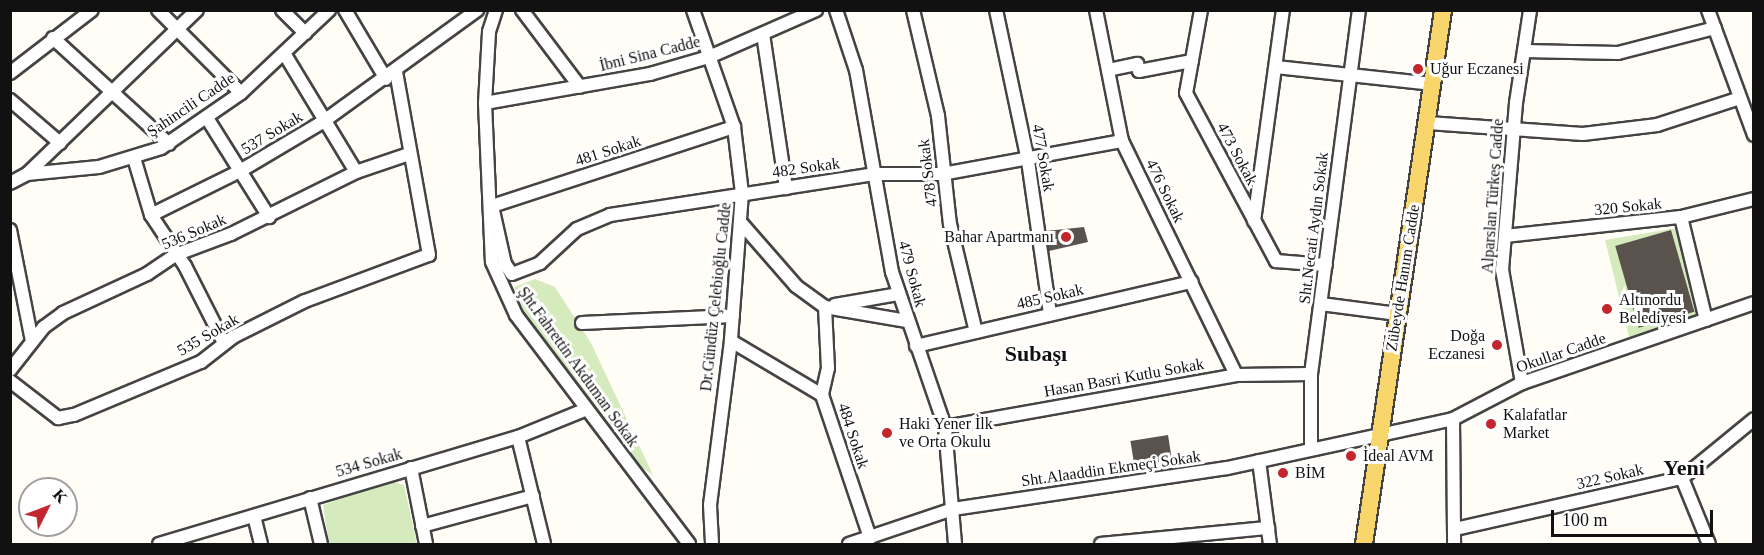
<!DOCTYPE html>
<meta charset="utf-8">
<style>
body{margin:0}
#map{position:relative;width:1764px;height:555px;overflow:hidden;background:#fffdf5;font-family:"Times New Roman",serif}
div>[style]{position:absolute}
.green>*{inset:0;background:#d5ebbd}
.building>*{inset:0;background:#5a524d;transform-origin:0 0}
.roads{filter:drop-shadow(2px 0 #444) drop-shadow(-2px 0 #444) drop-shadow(0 2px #444) drop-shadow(0 -2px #444)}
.minor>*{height:12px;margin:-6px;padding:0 6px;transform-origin:6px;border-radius:6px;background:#fff}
.major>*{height:16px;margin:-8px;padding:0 8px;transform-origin:8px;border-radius:8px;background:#f9d66b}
.dots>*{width:16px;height:16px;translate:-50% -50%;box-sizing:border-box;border:3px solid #fff;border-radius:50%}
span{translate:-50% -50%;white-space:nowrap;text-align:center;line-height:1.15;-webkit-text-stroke:6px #fff;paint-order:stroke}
.street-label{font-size:16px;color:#111}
.poi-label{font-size:16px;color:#111}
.left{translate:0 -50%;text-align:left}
.right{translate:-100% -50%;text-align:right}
.district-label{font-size:22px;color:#111;font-weight:700}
.frame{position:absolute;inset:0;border:12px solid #111;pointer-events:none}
.north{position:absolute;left:18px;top:477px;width:60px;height:60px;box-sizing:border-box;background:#fff;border:2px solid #a0a0a0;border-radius:50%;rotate:48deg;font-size:16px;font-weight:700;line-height:24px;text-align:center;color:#111}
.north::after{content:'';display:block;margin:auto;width:21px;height:27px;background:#c4262e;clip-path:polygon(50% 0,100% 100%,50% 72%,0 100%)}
.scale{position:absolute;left:1551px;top:510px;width:162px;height:27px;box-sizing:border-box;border:3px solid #111;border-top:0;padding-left:8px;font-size:18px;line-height:21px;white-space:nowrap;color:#111;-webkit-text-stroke:4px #fff;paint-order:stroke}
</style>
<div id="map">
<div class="green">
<i style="clip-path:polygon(1684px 227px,1705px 315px,1631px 345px,1605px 240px)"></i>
<i style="clip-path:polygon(535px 279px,555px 287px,591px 343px,653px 475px,637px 464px,525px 313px,514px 287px)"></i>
<i style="clip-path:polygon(391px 481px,404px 485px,417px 544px,329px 544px,323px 505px)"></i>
</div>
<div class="building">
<i style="clip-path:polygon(1084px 227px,1088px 242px,1049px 251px,1046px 231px)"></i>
<i style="left:1671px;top:230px;width:85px;height:58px;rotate:74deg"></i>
<i style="left:1168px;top:435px;width:25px;height:38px;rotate:81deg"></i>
</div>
<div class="roads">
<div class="minor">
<i style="left:158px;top:10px;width:117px;rotate:45deg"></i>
<i style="left:282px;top:10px;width:33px;rotate:45deg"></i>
<i style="left:345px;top:10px;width:80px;rotate:59.3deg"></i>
<i style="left:496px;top:10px;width:23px;rotate:108deg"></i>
<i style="left:489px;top:32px;width:71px;rotate:93.2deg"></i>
<i style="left:485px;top:103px;width:159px;rotate:87.5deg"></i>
<i style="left:492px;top:262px;width:58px;rotate:65.6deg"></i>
<i style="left:516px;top:315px;width:287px;rotate:52.9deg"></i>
<i style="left:522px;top:10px;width:96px;rotate:53deg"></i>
<i style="left:693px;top:10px;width:124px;rotate:70.7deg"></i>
<i style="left:734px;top:127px;width:66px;rotate:83.1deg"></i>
<i style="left:742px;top:193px;width:148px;rotate:94.3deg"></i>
<i style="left:731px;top:341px;width:165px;rotate:97.3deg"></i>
<i style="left:710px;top:505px;width:39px;rotate:87deg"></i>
<i style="left:836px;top:10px;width:63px;rotate:71.6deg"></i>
<i style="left:856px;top:70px;width:205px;rotate:79.9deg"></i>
<i style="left:892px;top:272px;width:164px;rotate:71.1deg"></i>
<i style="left:945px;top:427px;width:117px;rotate:85.1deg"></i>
<i style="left:913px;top:10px;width:109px;rotate:76.7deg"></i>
<i style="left:938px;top:116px;width:109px;rotate:83.7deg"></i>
<i style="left:950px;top:224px;width:111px;rotate:76.5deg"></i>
<i style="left:996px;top:10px;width:154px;rotate:78deg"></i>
<i style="left:1028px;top:161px;width:155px;rotate:81.8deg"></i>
<i style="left:1096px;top:10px;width:134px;rotate:78.8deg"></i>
<i style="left:1122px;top:141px;width:260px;rotate:64deg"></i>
<i style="left:1201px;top:10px;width:84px;rotate:100.2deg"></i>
<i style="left:1186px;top:93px;width:191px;rotate:61.8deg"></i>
<i style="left:1276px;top:261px;width:50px;rotate:4.6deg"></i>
<i style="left:1708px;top:10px;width:133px;rotate:69.8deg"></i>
<i style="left:763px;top:34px;width:156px;rotate:81.5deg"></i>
<i style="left:53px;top:38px;width:157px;rotate:42.4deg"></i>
<i style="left:1524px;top:51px;width:94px;rotate:1.2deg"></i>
<i style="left:1618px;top:53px;width:100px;rotate:-14.5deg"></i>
<i style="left:284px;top:53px;width:139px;rotate:58.8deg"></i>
<i style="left:1276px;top:67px;width:158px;rotate:6.2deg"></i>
<i style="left:1108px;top:70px;width:30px;rotate:-12deg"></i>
<i style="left:1137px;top:64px;width:7px;rotate:74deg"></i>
<i style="left:1139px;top:71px;width:54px;rotate:-10.7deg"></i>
<i style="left:10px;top:73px;width:103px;rotate:-37.5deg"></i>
<i style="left:10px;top:100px;width:66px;rotate:40.7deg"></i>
<i style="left:485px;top:103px;width:168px;rotate:-10deg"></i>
<i style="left:650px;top:74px;width:61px;rotate:-16.1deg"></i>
<i style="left:709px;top:57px;width:117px;rotate:-23.7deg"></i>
<i style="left:207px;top:118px;width:117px;rotate:57.9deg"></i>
<i style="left:1428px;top:123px;width:155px;rotate:4.1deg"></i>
<i style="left:1583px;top:134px;width:75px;rotate:-6.9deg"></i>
<i style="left:1657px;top:125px;width:87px;rotate:-18deg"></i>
<i style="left:134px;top:158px;width:59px;rotate:73.4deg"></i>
<i style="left:151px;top:215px;width:61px;rotate:56.3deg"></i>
<i style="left:185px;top:266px;width:86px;rotate:63.1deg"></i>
<i style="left:27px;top:174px;width:236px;rotate:-44deg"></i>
<i style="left:10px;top:183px;width:19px;rotate:-28deg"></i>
<i style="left:27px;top:174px;width:72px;rotate:-5.6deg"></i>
<i style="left:99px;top:167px;width:65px;rotate:-17deg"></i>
<i style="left:161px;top:148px;width:97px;rotate:-34.5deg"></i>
<i style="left:241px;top:93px;width:121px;rotate:-43.3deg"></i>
<i style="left:492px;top:206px;width:59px;rotate:77.4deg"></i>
<i style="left:505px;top:264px;width:12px;rotate:55deg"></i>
<i style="left:512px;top:274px;width:30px;rotate:-21deg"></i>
<i style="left:540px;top:263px;width:50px;rotate:-42.6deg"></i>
<i style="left:577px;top:229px;width:36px;rotate:-23deg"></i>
<i style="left:610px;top:215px;width:267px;rotate:-8.8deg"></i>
<i style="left:874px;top:174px;width:68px"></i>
<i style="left:942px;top:174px;width:183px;rotate:-10.4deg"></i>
<i style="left:492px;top:206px;width:255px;rotate:-18.1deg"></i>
<i style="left:151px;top:215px;width:99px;rotate:-26.3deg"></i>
<i style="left:240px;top:171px;width:94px;rotate:-30.7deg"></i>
<i style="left:321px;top:123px;width:193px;rotate:-35.9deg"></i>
<i style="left:1681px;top:217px;width:106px;rotate:76.4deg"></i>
<i style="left:1254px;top:221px;width:213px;rotate:-82.2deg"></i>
<i style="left:742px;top:224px;width:82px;rotate:48.9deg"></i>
<i style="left:796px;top:286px;width:36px;rotate:36deg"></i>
<i style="left:825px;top:307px;width:61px;rotate:87.2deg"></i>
<i style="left:828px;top:368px;width:28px;rotate:103deg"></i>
<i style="left:822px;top:395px;width:151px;rotate:71.4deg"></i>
<i style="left:10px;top:230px;width:113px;rotate:78.8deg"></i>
<i style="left:1505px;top:236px;width:177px;rotate:-6.2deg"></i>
<i style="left:1681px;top:217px;width:75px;rotate:-13.9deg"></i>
<i style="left:1321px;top:304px;width:77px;rotate:7.5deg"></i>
<i style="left:835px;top:305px;width:65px;rotate:-9.8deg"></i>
<i style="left:825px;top:307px;width:83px;rotate:9.7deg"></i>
<i style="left:582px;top:323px;width:151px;rotate:-2.7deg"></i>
<i style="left:731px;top:341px;width:106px;rotate:30.7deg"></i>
<i style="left:916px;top:346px;width:283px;rotate:-13.1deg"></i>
<i style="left:10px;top:370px;width:55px;rotate:-51.7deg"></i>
<i style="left:44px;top:327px;width:24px;rotate:-36deg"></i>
<i style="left:63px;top:313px;width:93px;rotate:-24.9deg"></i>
<i style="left:147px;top:274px;width:34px;rotate:-34deg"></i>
<i style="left:175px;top:255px;width:60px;rotate:-20.6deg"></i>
<i style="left:231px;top:234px;width:140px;rotate:-26.4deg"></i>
<i style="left:356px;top:172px;width:56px;rotate:-18.8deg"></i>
<i style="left:10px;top:381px;width:61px;rotate:37.6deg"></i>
<i style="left:58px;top:418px;width:16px;rotate:-11deg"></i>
<i style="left:74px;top:415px;width:138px;rotate:-22.7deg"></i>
<i style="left:201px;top:362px;width:41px;rotate:-38deg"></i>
<i style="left:233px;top:337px;width:80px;rotate:-26.6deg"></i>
<i style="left:305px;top:301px;width:132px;rotate:-20.4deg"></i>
<i style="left:429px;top:255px;width:186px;rotate:-100.2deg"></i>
<i style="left:1522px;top:383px;width:115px;rotate:-100deg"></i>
<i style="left:1502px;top:270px;width:168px;rotate:-85.2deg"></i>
<i style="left:1516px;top:103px;width:94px;rotate:-81.4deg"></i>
<i style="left:1453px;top:419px;width:125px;rotate:89.5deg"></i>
<i style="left:945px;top:427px;width:296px;rotate:-10.1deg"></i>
<i style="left:1236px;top:375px;width:75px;rotate:-0.8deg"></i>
<i style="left:518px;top:437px;width:110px;rotate:76.3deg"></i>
<i style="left:1311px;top:449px;width:75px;rotate:-90deg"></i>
<i style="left:1311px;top:374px;width:367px;rotate:-82.5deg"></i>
<i style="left:1259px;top:461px;width:84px;rotate:82.5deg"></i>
<i style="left:411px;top:468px;width:77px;rotate:78.8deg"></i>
<i style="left:1682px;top:478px;width:71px;rotate:67.8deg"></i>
<i style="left:310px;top:498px;width:47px;rotate:76.6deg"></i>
<i style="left:254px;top:516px;width:29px;rotate:76deg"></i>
<i style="left:422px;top:526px;width:115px;rotate:-15.1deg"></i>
<i style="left:1455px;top:529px;width:233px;rotate:-12.7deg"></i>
<i style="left:1682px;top:478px;width:93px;rotate:-39.3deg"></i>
<i style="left:159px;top:544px;width:375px;rotate:-16.6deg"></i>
<i style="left:518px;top:437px;width:74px;rotate:-22.1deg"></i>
<i style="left:849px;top:544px;width:110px;rotate:-18.6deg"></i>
<i style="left:953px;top:509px;width:277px;rotate:-8.5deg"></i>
<i style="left:1227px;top:468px;width:231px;rotate:-12.2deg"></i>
<i style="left:1453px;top:419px;width:78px;rotate:-27.6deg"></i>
<i style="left:1522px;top:383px;width:245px;rotate:-19deg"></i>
<i style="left:1101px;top:544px;width:168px;rotate:-5.5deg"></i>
</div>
<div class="major">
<i style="left:1364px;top:544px;width:540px;rotate:-81.58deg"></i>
</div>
</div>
<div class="dots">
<i style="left:1418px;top:69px;background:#c4262e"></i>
<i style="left:1066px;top:237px;background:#c4262e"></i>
<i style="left:1607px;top:309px;background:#c4262e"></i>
<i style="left:1497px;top:345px;background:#c4262e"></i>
<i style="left:1491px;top:424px;background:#c4262e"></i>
<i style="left:887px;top:433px;background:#c4262e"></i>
<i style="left:1351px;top:456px;background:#c4262e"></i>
<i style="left:1283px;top:473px;background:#c4262e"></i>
</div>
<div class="street-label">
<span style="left:650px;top:54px;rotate:-14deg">İbni Sina Cadde</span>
<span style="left:191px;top:105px;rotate:-34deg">Şahincili Cadde</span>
<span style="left:272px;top:133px;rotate:-31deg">537 Sokak</span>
<span style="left:608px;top:151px;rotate:-18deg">481 Sokak</span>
<span style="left:1237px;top:154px;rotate:62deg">473 Sokak</span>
<span style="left:1043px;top:158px;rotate:80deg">477 Sokak</span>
<span style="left:806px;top:168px;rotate:-8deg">482 Sokak</span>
<span style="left:928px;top:173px;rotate:-97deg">478 Sokak</span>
<span style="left:1165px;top:191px;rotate:64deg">476 Sokak</span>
<span style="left:1493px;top:196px;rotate:-86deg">Alparslan Türkeş Cadde</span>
<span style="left:1628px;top:207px;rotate:-6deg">320 Sokak</span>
<span style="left:1314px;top:228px;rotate:-83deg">Sht.Necati Aydın Sokak</span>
<span style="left:194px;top:232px;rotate:-23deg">536 Sokak</span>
<span style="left:912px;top:274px;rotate:75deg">479 Sokak</span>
<span style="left:1403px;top:278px;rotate:-81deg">Zübeyde Hanım Cadde</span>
<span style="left:716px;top:297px;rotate:-84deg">Dr.Gündüz Çelebioğlu Cadde</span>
<span style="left:1050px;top:297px;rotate:-13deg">485 Sokak</span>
<span style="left:208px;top:335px;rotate:-30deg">535 Sokak</span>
<span style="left:1561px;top:353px;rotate:-19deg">Okullar Cadde</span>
<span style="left:578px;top:367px;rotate:54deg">Şht.Fahrettin Akduman Sokak</span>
<span style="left:1124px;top:378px;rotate:-10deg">Hasan Basri Kutlu Sokak</span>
<span style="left:853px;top:436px;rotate:72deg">484 Sokak</span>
<span style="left:369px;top:463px;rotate:-16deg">534 Sokak</span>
<span style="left:1111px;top:469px;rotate:-8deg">Sht.Alaaddin Ekmeçi Sokak</span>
<span style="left:1610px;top:477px;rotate:-13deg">322 Sokak</span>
</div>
<div class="poi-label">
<span class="left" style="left:1430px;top:69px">Uğur Eczanesi</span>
<span class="right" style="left:1054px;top:237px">Bahar Apartmanı</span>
<span class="left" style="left:1619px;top:309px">Altınordu<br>Belediyesi</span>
<span class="right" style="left:1485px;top:345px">Doğa<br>Eczanesi</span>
<span class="left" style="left:1503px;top:424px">Kalafatlar<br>Market</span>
<span class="left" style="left:899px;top:433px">Haki Yener İlk<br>ve Orta Okulu</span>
<span class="left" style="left:1363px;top:456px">İdeal AVM</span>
<span class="left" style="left:1295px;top:473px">BİM</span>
</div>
<div class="district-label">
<span style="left:1036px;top:354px">Subaşı</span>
<span style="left:1684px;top:468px">Yeni</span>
</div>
<div class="frame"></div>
<div class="north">K</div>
<div class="scale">100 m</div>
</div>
